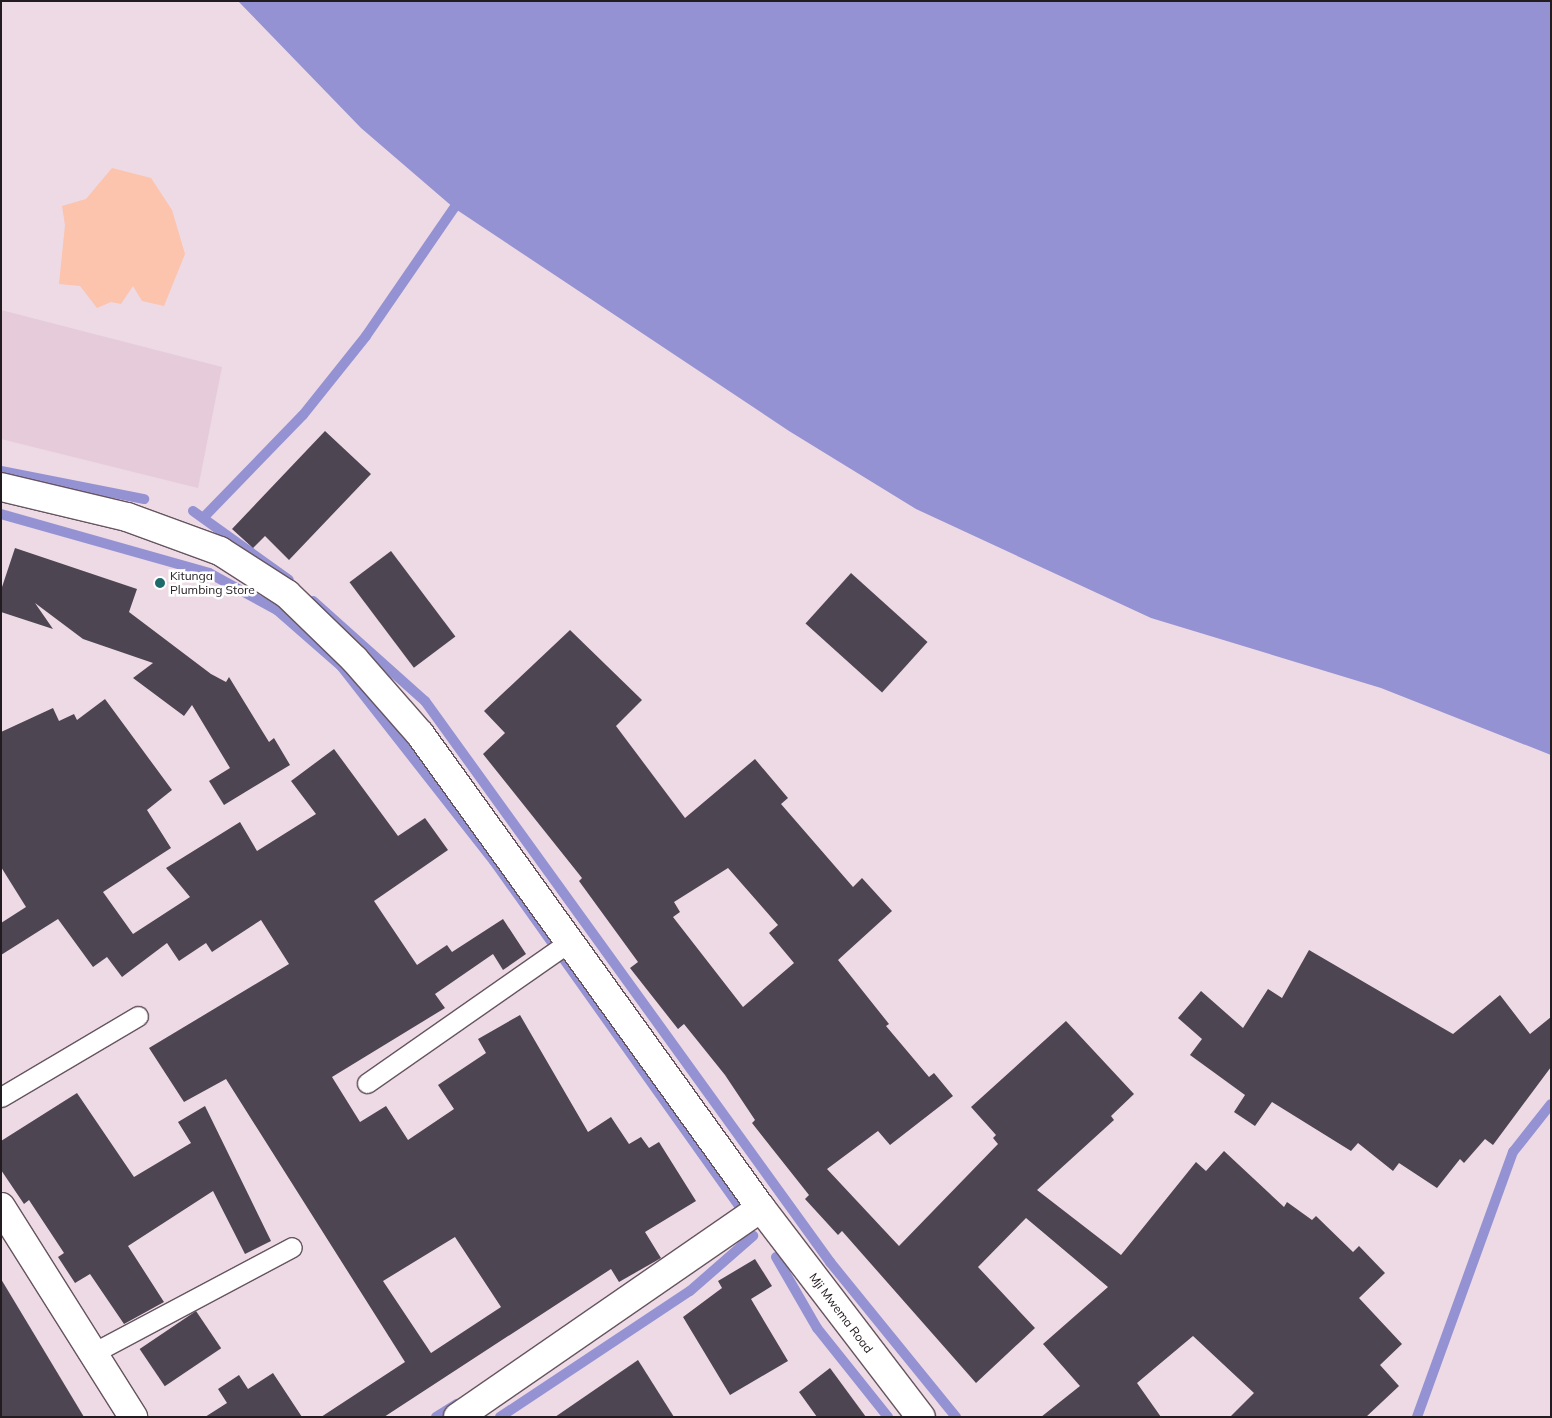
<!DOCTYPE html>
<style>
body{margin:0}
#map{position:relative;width:1552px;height:1418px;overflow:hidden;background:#eddae5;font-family:Mulish,sans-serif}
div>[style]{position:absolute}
.built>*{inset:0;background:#e6cbda}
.green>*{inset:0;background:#fcc3ad}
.water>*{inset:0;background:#9492d2}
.stream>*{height:10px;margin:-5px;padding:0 5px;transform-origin:5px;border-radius:5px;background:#9492d2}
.building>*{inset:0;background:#4e4553;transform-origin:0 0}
.roads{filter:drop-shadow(1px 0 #66555f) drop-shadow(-1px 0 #66555f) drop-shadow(0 1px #66555f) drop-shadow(0 -1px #66555f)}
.lane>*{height:19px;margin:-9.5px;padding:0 9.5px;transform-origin:9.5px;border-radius:9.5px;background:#fff}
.street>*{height:28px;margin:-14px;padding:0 14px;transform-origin:14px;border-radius:14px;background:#fff}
.secondary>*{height:28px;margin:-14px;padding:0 14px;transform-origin:14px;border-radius:14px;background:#fff}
.dots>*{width:14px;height:14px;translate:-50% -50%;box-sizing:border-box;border:2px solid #fff;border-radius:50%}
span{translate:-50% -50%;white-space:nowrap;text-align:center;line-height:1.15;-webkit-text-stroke:5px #fff;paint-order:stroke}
.poi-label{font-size:12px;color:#221b1f}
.left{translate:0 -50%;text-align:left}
.street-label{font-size:12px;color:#221b1f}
.frame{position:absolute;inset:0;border:2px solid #221b1f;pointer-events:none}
</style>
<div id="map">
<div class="built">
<i style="clip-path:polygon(1px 310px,222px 367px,198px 488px,1px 439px)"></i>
</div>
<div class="green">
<i style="clip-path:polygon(112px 168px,151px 178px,172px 210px,185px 254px,164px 306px,142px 301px,133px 286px,121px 304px,111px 302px,97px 308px,80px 286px,59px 284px,65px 225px,62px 206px,86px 199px)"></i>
</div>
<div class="water">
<i style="clip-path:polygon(238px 1px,1551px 1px,1551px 755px,1381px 688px,1151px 618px,916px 509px,789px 431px,454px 208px,361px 128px)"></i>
</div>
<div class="stream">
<i style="left:1px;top:471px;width:146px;rotate:11.1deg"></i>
<i style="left:193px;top:511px;width:118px;rotate:35.7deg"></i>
<i style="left:1px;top:514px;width:216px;rotate:15.8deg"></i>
<i style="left:209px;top:573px;width:77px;rotate:28.6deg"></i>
<i style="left:277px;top:610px;width:85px;rotate:41.2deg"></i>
<i style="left:341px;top:666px;width:248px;rotate:51.9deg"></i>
<i style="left:494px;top:861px;width:428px;rotate:54.6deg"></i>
<i style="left:742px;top:1210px;width:9px;rotate:144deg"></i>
<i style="left:204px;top:517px;width:142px;rotate:-45.9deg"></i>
<i style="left:303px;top:415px;width:101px;rotate:-51.4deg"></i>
<i style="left:366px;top:336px;width:155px;rotate:-55.5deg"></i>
<i style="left:313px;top:601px;width:150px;rotate:41.8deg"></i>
<i style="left:425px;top:701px;width:692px;rotate:54.17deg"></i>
<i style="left:830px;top:1262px;width:200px;rotate:50.9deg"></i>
<i style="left:776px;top:1257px;width:82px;rotate:60deg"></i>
<i style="left:817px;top:1328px;width:114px;rotate:51.4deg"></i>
<i style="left:436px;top:1417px;width:25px;rotate:-32deg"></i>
<i style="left:500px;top:1417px;width:228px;rotate:-33.6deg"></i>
<i style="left:690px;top:1291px;width:84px;rotate:-41.1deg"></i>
<i style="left:1417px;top:1417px;width:282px;rotate:-70.1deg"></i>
<i style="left:1513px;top:1152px;width:61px;rotate:-51.6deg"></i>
</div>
<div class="building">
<i style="clip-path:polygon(325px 431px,371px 474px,289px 560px,265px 536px,253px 548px,232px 529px)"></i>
<i style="clip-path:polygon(15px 548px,137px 589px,129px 612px,211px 674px,226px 682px,229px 677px,269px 742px,274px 738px,290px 765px,224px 805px,209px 781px,230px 768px,192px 705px,184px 716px,133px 678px,153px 663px,83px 639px,35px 603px,53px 629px,1px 612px,1px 590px)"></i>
<i style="left:391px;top:551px;width:107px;height:52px;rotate:53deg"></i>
<i style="left:851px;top:573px;width:103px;height:68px;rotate:42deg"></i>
<i style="clip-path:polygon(evenodd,570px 630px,642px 700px,616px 726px,685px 818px,755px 759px,788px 798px,781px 804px,853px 887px,862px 878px,892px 911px,838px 960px,889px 1024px,886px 1026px,929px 1077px,934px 1073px,953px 1096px,890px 1145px,878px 1131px,827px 1169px,899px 1246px,998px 1144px,993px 1138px,996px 1135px,971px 1107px,1066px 1021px,1134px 1094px,1111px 1116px,1114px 1120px,1037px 1190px,1121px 1255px,1196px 1162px,1206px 1171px,1224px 1151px,1284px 1207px,1287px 1202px,1312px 1220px,1316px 1216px,1353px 1252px,1359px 1246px,1385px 1273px,1359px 1298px,1402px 1344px,1380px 1365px,1399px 1386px,1366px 1417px,1230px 1417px,1254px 1393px,1193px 1336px,1137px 1383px,1161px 1417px,1041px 1417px,1080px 1386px,1043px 1344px,1108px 1287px,1026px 1218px,978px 1267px,1035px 1328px,976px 1383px,842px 1231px,838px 1235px,805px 1199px,809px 1195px,752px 1123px,755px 1120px,725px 1075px,684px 1024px,678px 1029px,630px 968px,638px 962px,579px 881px,582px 878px,483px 754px,505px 733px,484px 711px,570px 630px,728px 868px,778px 925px,769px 933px,794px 963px,743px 1007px,673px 917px,680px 912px,674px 902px,728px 868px)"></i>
<i style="clip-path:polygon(evenodd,105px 699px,172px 790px,147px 810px,171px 848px,103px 892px,133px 934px,190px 897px,166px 868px,240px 822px,257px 851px,316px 814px,291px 781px,334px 749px,398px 836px,425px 818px,448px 850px,374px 901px,417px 965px,447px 945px,452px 952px,503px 919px,526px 954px,503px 970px,493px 954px,435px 994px,445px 1008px,332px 1077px,360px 1122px,386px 1106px,408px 1140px,454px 1109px,438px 1085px,486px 1053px,478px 1039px,520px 1015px,588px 1132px,611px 1117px,629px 1144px,641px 1137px,649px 1148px,659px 1142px,696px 1201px,645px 1232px,661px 1258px,619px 1282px,611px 1269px,384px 1417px,321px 1417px,405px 1362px,226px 1079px,184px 1102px,149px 1048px,289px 964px,261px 920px,212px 952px,206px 943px,179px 961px,167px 943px,122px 977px,107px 957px,93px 967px,58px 919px,1px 955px,1px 923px,26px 907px,1px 867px,1px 732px,53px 708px,59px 721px,74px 714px,77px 720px,105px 699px,455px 1237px,501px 1307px,431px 1353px,383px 1281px,455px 1237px)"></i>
<i style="clip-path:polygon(1309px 950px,1453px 1034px,1500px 995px,1530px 1034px,1551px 1017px,1551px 1067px,1493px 1145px,1485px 1139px,1464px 1163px,1460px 1159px,1437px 1188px,1399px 1163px,1393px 1171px,1358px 1143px,1351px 1151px,1272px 1102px,1255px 1126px,1234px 1112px,1245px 1095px,1190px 1055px,1202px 1039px,1178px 1018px,1201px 991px,1243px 1028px,1268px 989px,1282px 998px)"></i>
<i style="clip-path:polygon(77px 1093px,134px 1177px,191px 1143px,178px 1122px,205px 1106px,271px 1241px,245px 1254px,213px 1191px,128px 1246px,164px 1302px,124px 1324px,90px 1274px,75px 1283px,58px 1257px,64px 1253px,29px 1200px,24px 1204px,1px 1170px,1px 1141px)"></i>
<i style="clip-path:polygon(755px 1259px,772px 1286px,751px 1299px,788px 1361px,730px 1395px,683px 1317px,722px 1288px,718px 1281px)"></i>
<i style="clip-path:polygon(1px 1279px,84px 1417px,1px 1417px)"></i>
<i style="left:196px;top:1311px;width:45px;height:68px;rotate:56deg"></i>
<i style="clip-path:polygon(638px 1360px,674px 1417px,555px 1417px)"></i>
<i style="clip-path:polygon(830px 1368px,866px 1417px,817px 1417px,799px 1392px)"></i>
<i style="clip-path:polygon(273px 1373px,302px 1417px,205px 1417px,227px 1403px,218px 1389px,239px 1375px,248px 1389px)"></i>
</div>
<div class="roads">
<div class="lane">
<i style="left:367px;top:1083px;width:245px;rotate:-34.9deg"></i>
<i style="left:1px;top:1097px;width:159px;rotate:-30.6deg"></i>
<i style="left:93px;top:1353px;width:225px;rotate:-28deg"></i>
</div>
<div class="street">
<i style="left:1px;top:1207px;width:248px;rotate:57.8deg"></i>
<i style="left:458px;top:1417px;width:368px;rotate:-34.6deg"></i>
</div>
<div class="secondary">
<i style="left:1px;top:487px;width:130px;rotate:13.4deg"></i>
<i style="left:127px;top:517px;width:99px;rotate:20.1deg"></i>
<i style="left:220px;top:551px;width:80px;rotate:32.7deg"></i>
<i style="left:287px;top:594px;width:95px;rotate:44.1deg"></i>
<i style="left:355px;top:660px;width:98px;rotate:48.7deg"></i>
<i style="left:420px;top:734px;width:584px;rotate:54.27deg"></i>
<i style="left:761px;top:1208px;width:263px;rotate:52.6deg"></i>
</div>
</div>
<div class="dots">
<i style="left:160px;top:583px;background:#1d6a6c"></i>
</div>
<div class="poi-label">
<span class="left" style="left:170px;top:583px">Kitunga<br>Plumbing Store</span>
</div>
<div class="street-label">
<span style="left:841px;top:1313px;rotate:53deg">Mji Mwema Road</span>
</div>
<div class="frame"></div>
</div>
